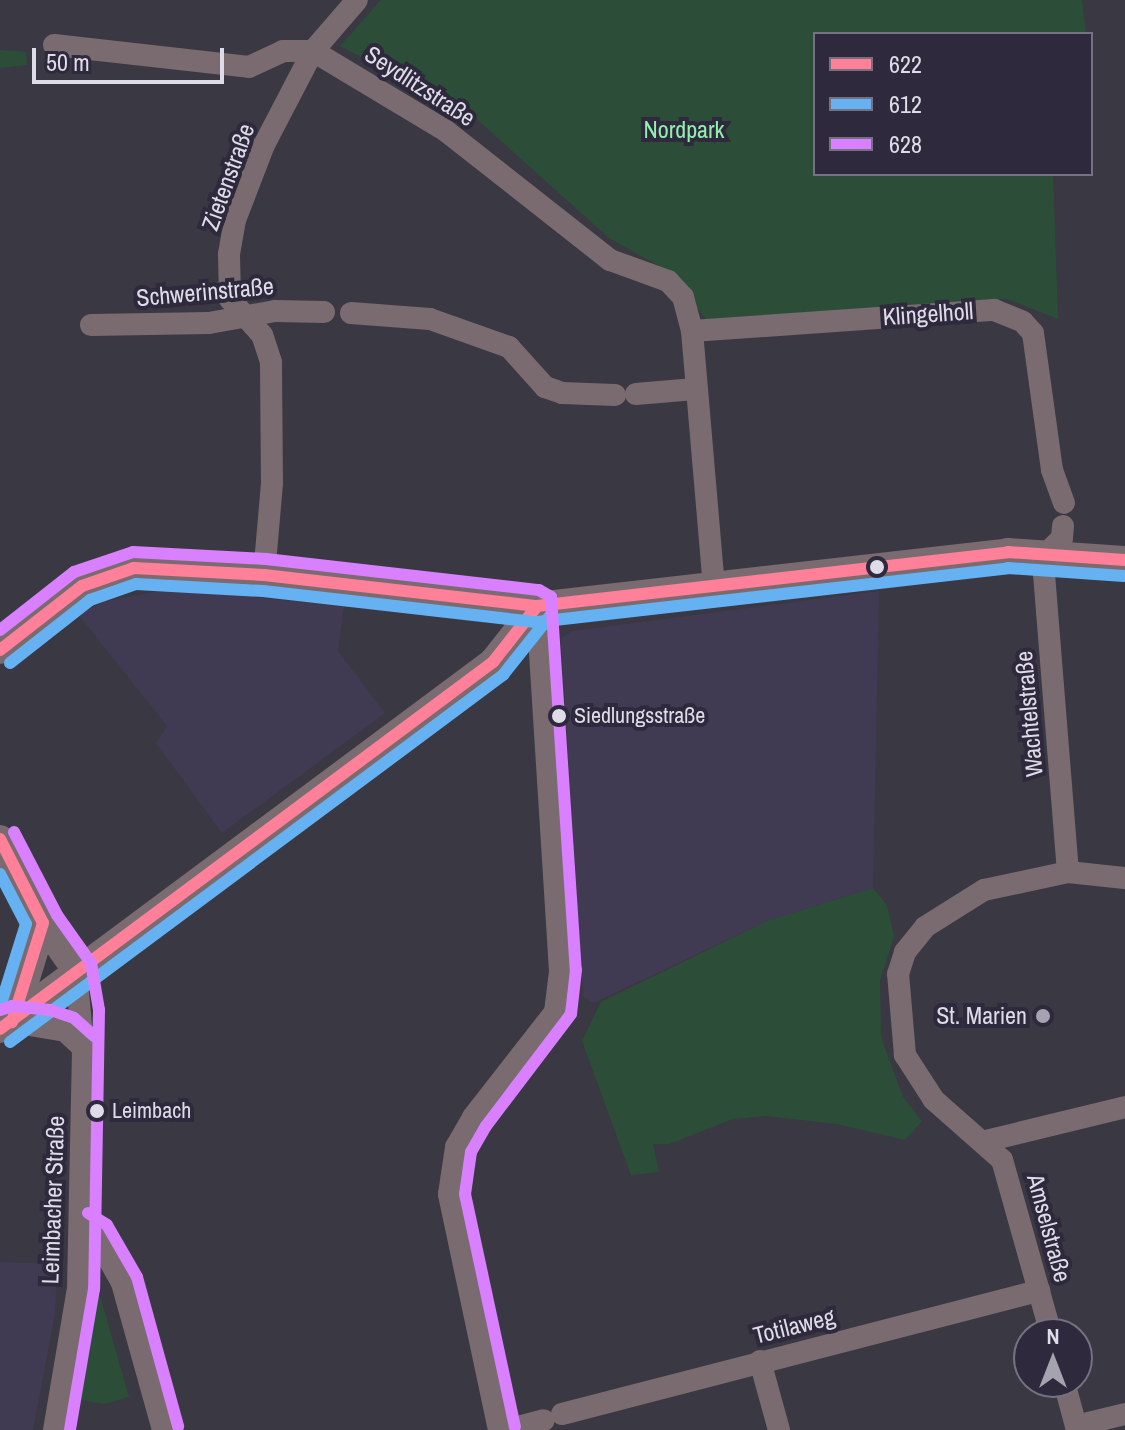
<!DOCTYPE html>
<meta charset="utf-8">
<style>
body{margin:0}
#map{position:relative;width:1125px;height:1430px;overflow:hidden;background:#3a3842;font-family:"Archivo Narrow",sans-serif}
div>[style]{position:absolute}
.built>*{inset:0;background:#403b52}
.green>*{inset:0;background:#2c4e38}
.minor>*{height:22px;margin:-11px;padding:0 11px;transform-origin:11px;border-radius:11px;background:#7a6b70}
.tertiary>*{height:28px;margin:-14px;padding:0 14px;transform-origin:14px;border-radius:14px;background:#7a6b70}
.bus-1>*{height:12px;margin:-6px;padding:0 6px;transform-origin:6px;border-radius:6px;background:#ff8098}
.bus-2>*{height:12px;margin:-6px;padding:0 6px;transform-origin:6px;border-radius:6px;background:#66b1f2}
.bus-3>*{height:12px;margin:-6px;padding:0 6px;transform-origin:6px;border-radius:6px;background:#d880ff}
.dots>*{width:22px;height:22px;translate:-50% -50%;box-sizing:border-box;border:4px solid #2e293c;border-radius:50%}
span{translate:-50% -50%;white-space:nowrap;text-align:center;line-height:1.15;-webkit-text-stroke:8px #2e293c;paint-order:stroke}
.bus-label{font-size:22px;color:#dfdce9}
.left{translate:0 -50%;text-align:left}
.street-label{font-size:24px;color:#dfdce9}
.park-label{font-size:24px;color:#92efae}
.poi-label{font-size:24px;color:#dfdce9}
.right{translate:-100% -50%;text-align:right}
.legend{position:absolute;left:813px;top:32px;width:280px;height:144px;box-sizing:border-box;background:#2e293c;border:2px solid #757181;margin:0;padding:10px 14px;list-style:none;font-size:24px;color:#dfdce9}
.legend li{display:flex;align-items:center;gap:16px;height:40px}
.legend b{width:40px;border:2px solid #757181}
.north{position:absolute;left:1013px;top:1318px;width:80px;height:80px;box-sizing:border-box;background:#2e293c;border:2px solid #757181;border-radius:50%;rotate:0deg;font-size:22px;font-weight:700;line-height:32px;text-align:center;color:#dfdce9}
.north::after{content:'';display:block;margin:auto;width:28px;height:36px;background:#a5a3af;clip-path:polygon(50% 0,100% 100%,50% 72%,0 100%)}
.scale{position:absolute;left:32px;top:48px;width:192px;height:36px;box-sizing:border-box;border:4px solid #dfdce9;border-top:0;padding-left:10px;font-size:24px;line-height:28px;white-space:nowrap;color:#dfdce9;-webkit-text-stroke:6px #2e293c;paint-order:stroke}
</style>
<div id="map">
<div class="built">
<i style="clip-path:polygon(170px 589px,344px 606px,338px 651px,385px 713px,222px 833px,156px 743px,167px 726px,78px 614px,106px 601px)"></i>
<i style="clip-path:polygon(879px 591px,873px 888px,767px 921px,593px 1003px,583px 996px,561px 638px,572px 631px)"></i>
<i style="clip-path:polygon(0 1262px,57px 1264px,55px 1314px,33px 1430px,0 1430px)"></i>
</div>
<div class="green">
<i style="clip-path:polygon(381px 0,1082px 0,1086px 34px,815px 34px,815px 174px,1053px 174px,1058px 319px,1007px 299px,711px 326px,670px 272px,609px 238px,470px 113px,340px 46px)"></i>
<i style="clip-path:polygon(0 50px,26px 52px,27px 65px,0 68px)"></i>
<i style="clip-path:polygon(873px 888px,887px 905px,894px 936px,880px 981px,881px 1037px,903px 1097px,922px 1121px,905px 1140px,837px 1124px,767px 1116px,733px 1119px,669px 1144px,653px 1144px,659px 1172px,631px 1175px,582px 1041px,601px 1002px,767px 921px)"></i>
<i style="clip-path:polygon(99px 1292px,129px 1397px,105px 1404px,80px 1400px)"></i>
</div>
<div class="minor">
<i style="left:54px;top:45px;width:196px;rotate:6.4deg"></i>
<i style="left:249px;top:67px;width:38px;rotate:-25deg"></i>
<i style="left:283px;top:51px;width:30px"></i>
<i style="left:313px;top:51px;width:155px;rotate:31deg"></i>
<i style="left:446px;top:131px;width:209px;rotate:38.2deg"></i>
<i style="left:610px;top:260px;width:62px;rotate:19.9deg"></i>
<i style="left:668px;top:281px;width:22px;rotate:47deg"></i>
<i style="left:683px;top:297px;width:35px;rotate:75deg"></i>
<i style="left:692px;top:331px;width:256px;rotate:85.1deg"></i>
<i style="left:351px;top:313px;width:79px;rotate:4.3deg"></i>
<i style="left:430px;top:319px;width:84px;rotate:19.5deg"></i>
<i style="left:509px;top:347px;width:54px;rotate:48deg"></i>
<i style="left:545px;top:387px;width:18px;rotate:19deg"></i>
<i style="left:562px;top:393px;width:53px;rotate:2.2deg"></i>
<i style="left:91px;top:325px;width:118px;rotate:-1deg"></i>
<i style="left:209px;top:323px;width:67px;rotate:-10.3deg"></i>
<i style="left:275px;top:311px;width:49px;rotate:1.2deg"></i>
<i style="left:692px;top:331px;width:303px;rotate:-4deg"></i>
<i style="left:994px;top:310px;width:31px;rotate:22deg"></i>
<i style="left:1023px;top:322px;width:15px;rotate:48deg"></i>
<i style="left:1033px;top:333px;width:138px;rotate:82.1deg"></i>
<i style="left:1052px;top:470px;width:35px;rotate:70deg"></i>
<i style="left:636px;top:394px;width:59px;rotate:-4.8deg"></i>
<i style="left:1063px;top:526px;width:12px;rotate:95deg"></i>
<i style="left:1062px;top:538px;width:21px;rotate:135deg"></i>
<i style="left:1047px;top:553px;width:21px;rotate:98deg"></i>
<i style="left:1044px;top:574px;width:299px;rotate:85.4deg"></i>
<i style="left:264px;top:575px;width:92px;rotate:-85deg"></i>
<i style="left:272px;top:483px;width:121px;rotate:-90.5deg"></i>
<i style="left:271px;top:362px;width:28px;rotate:-108deg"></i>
<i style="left:262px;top:335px;width:48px;rotate:-131.6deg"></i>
<i style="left:230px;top:299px;width:45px;rotate:-91.3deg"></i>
<i style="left:229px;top:254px;width:35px;rotate:-80deg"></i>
<i style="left:235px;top:220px;width:80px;rotate:-68.9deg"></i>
<i style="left:264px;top:145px;width:106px;rotate:-62.5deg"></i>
<i style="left:313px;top:51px;width:67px;rotate:-49.2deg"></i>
<i style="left:12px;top:1022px;width:54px;rotate:9.6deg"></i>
<i style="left:65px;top:1031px;width:25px;rotate:43deg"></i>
<i style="left:986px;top:1141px;width:143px;rotate:-13.7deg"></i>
<i style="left:80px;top:1227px;width:17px;rotate:28deg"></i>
<i style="left:95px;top:1235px;width:55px;rotate:60.6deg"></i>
<i style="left:122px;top:1283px;width:153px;rotate:74.4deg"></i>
<i style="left:1051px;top:1334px;width:181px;rotate:-105.7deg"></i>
<i style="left:1002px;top:1160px;width:91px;rotate:-138.6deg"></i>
<i style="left:934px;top:1100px;width:54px;rotate:-122.8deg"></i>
<i style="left:905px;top:1055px;width:81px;rotate:-94.9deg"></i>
<i style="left:898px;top:974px;width:23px;rotate:-72deg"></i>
<i style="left:905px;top:952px;width:32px;rotate:-51deg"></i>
<i style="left:925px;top:927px;width:70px;rotate:-32.1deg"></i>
<i style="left:984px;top:890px;width:86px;rotate:-12.1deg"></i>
<i style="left:1068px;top:872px;width:57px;rotate:6deg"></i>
<i style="left:760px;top:1361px;width:72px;rotate:74.6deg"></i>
<i style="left:1064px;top:1382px;width:50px;rotate:74.8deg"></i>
<i style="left:562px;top:1414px;width:493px;rotate:-14.5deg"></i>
<i style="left:1076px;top:1426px;width:50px;rotate:-13.8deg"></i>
<i style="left:54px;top:1430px;width:144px;rotate:-80.4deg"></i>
<i style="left:78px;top:1288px;width:240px;rotate:-88.8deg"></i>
<i style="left:83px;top:1048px;width:78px;rotate:-95.1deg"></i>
<i style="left:499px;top:1430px;width:241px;rotate:-102deg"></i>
<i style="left:449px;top:1194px;width:48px;rotate:-81.5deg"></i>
<i style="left:456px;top:1147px;width:34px;rotate:-60deg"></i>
<i style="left:473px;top:1117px;width:133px;rotate:-52deg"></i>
<i style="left:555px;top:1012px;width:41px;rotate:-83deg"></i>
<i style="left:560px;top:971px;width:366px;rotate:-93.6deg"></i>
<i style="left:507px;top:1430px;width:38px;rotate:-15deg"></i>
</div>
<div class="tertiary">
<i style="left:0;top:650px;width:104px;rotate:-38deg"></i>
<i style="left:82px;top:586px;width:55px;rotate:-19.1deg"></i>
<i style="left:134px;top:568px;width:130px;rotate:3.1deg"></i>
<i style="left:264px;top:575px;width:275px;rotate:6.5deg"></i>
<i style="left:537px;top:606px;width:474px;rotate:-6.5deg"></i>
<i style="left:1008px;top:552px;width:117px;rotate:3.9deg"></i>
<i style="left:0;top:839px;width:94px;rotate:62.9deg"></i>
<i style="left:43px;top:923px;width:57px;rotate:54.9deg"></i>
<i style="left:14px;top:1017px;width:98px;rotate:-72.9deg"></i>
<i style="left:0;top:1029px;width:615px;rotate:-36.66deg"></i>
<i style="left:493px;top:662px;width:71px;rotate:-51.8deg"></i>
</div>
<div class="bus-1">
<i style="left:0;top:650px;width:104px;rotate:-38deg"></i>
<i style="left:82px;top:586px;width:55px;rotate:-19.1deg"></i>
<i style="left:134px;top:568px;width:130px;rotate:3.1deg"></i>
<i style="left:264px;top:575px;width:275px;rotate:6.5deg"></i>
<i style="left:537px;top:606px;width:474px;rotate:-6.5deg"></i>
<i style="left:1008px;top:552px;width:117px;rotate:3.9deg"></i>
<i style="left:0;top:839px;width:94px;rotate:62.9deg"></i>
<i style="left:43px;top:923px;width:104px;rotate:107.4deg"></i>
<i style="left:0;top:1029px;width:615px;rotate:-36.66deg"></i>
<i style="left:493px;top:662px;width:71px;rotate:-51.8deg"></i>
</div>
<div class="bus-2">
<i style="left:10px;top:663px;width:102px;rotate:-38.2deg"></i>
<i style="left:90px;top:600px;width:49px;rotate:-19.2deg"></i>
<i style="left:136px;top:584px;width:127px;rotate:3.2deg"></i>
<i style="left:263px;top:591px;width:276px;rotate:6.5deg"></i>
<i style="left:537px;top:622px;width:474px;rotate:-6.5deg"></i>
<i style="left:1008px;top:568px;width:116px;rotate:3.9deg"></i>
<i style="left:0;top:874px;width:56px;rotate:62.5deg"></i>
<i style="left:26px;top:924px;width:87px;rotate:107.4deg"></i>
<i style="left:10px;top:1042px;width:615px;rotate:-36.66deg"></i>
<i style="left:503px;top:675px;width:75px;rotate:-51.5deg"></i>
</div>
<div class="bus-3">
<i style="left:0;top:630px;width:94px;rotate:-38.1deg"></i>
<i style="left:74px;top:572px;width:62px;rotate:-18.7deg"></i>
<i style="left:133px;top:552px;width:133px;rotate:3deg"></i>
<i style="left:266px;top:559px;width:275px;rotate:6.5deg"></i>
<i style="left:539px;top:590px;width:14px;rotate:30deg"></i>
<i style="left:551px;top:597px;width:374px;rotate:86.2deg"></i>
<i style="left:576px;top:970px;width:44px;rotate:96.5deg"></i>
<i style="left:571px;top:1014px;width:141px;rotate:127.2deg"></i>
<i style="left:486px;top:1126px;width:30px;rotate:120deg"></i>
<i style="left:471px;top:1152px;width:42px;rotate:98.1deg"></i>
<i style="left:465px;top:1194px;width:238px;rotate:77.9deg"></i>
<i style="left:14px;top:832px;width:93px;rotate:62.6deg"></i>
<i style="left:57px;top:915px;width:59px;rotate:54.7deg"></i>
<i style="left:91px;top:963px;width:48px;rotate:80.3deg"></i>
<i style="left:99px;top:1010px;width:279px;rotate:91deg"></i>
<i style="left:94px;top:1289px;width:143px;rotate:99.7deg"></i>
<i style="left:0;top:1010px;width:13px;rotate:-18deg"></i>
<i style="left:12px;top:1006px;width:38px;rotate:6deg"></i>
<i style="left:50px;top:1010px;width:25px;rotate:18deg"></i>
<i style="left:74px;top:1018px;width:27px;rotate:42deg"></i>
<i style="left:88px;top:1213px;width:22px;rotate:32deg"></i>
<i style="left:107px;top:1225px;width:60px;rotate:60deg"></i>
<i style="left:137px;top:1277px;width:155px;rotate:74.6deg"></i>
</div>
<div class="dots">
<i style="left:877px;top:567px;background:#dfdce9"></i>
<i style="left:559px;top:716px;background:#dfdce9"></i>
<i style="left:1043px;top:1016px;background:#a5a3af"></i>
<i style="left:97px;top:1111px;background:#dfdce9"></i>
</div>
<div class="bus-label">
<span class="left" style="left:574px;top:716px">Siedlungsstraße</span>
<span class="left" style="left:112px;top:1111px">Leimbach</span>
</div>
<div class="street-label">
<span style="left:420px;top:86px;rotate:33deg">Seydlitzstraße</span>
<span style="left:228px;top:177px;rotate:-70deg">Zietenstraße</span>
<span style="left:205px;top:292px;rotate:-5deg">Schwerinstraße</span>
<span style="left:928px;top:314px;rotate:-4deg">Klingelholl</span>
<span style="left:1029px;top:714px;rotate:-95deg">Wachtelstraße</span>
<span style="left:53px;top:1200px;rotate:-88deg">Leimbacher Straße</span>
<span style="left:1049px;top:1228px;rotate:75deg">Amselstraße</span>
<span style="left:794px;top:1326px;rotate:-14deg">Totilaweg</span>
</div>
<div class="park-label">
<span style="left:684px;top:130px">Nordpark</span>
</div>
<div class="poi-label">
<span class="right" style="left:1027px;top:1016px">St. Marien</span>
</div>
<ul class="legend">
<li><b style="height:10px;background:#ff8098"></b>622</li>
<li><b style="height:10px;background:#66b1f2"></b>612</li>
<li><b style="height:10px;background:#d880ff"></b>628</li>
</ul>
<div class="north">N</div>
<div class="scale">50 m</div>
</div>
